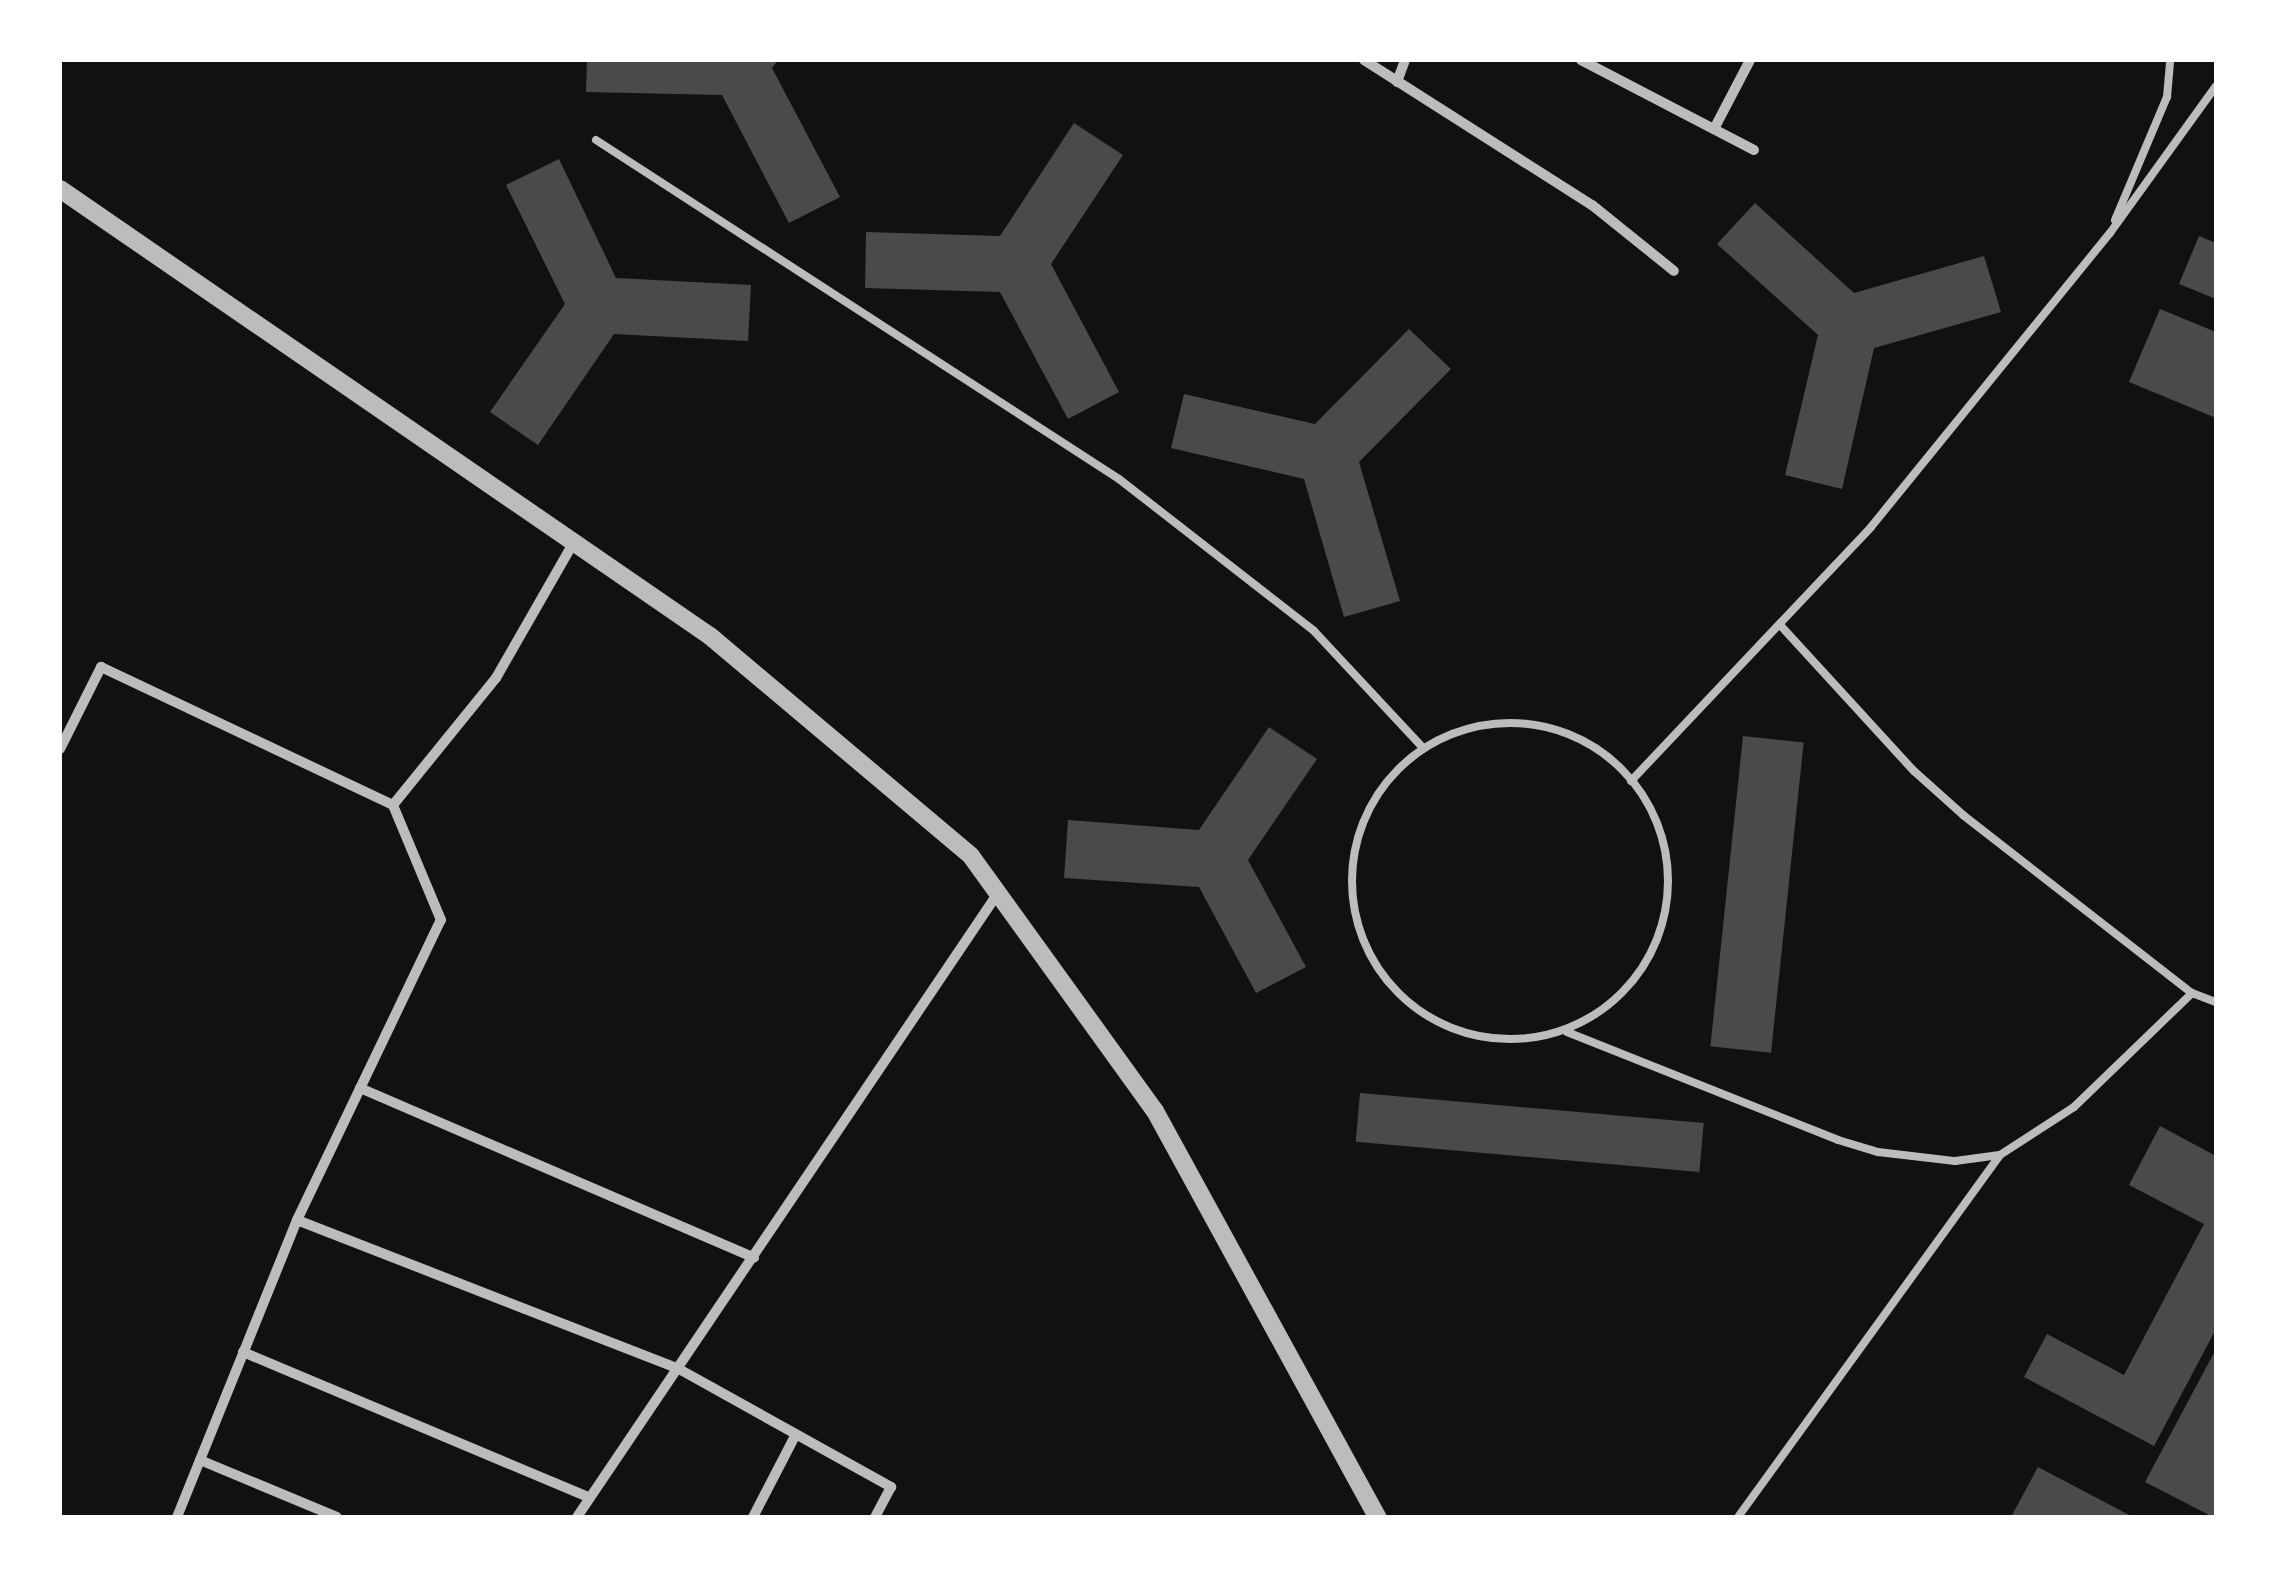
<!DOCTYPE html>
<style>
body{margin:0}
#map{position:relative;width:2276px;height:1577px;overflow:hidden;background:#111;font-family:Rubik,sans-serif}
div>[style]{position:absolute}
.building>*{inset:0;background:#4a4a4a;transform-origin:0 0}
.service>*{height:8px;margin:-4px;padding:0 4px;transform-origin:4px;border-radius:4px;background:#bcbcbc}
.service>.ring{margin:-4px;padding:0;box-sizing:content-box;background:none;border:8px solid #bcbcbc;border-radius:50%}
.minor>*{height:10px;margin:-5px;padding:0 5px;transform-origin:5px;border-radius:5px;background:#bcbcbc}
.tertiary>*{height:18px;margin:-9px;padding:0 9px;transform-origin:9px;border-radius:9px;background:#bcbcbc}
span{translate:-50% -50%;white-space:nowrap;text-align:center;line-height:1.15;-webkit-text-stroke:8px #fff;paint-order:stroke}
.frame{position:absolute;inset:0;border:62px solid #fff;pointer-events:none}
</style>
<div id="map">
<div class="building">
<i style="clip-path:polygon(587px 60px,778px 60px,772px 68px,840px 197px,789px 223px,722px 95px,586px 92px)"></i>
<i style="clip-path:polygon(1074px 123px,1123px 155px,1051px 264px,1119px 392px,1068px 419px,1000px 292px,865px 288px,866px 232px,1000px 236px)"></i>
<i style="clip-path:polygon(559px 159px,616px 278px,751px 285px,748px 341px,614px 334px,538px 445px,490px 412px,565px 304px,506px 185px)"></i>
<i style="clip-path:polygon(1755px 203px,1854px 293px,1984px 256px,2001px 312px,1874px 348px,1842px 489px,1785px 475px,1818px 335px,1717px 244px)"></i>
<i style="clip-path:polygon(2199px 236px,2216px 243px,2216px 299px,2179px 284px)"></i>
<i style="clip-path:polygon(2160px 309px,2216px 332px,2216px 418px,2129px 382px)"></i>
<i style="clip-path:polygon(1409px 329px,1451px 369px,1359px 462px,1400px 601px,1344px 617px,1304px 479px,1171px 448px,1184px 394px,1315px 424px)"></i>
<i style="clip-path:polygon(1269px 727px,1317px 759px,1248px 860px,1306px 967px,1256px 993px,1199px 887px,1064px 878px,1068px 820px,1199px 830px)"></i>
<i style="left:1743px;top:736px;width:61px;height:312px;rotate:6deg"></i>
<i style="left:1360px;top:1093px;width:345px;height:49px;rotate:5deg"></i>
<i style="clip-path:polygon(2160px 1126px,2216px 1156px,2216px 1329px,2154px 1446px,2024px 1377px,2047px 1334px,2124px 1375px,2204px 1224px,2129px 1185px)"></i>
<i style="clip-path:polygon(2216px 1349px,2216px 1517px,2213px 1517px,2145px 1482px)"></i>
<i style="clip-path:polygon(2038px 1467px,2133px 1517px,2011px 1517px)"></i>
</div>
<div class="service">
<i style="left:596px;top:140px;width:623px;rotate:32.95deg"></i>
<i style="left:1119px;top:479px;width:247px;rotate:37.9deg"></i>
<i style="left:1314px;top:631px;width:158px;rotate:47deg"></i>
<i style="left:2115px;top:220px;width:134px;rotate:-67.1deg"></i>
<i style="left:2167px;top:97px;width:37px;rotate:-85deg"></i>
<i style="left:1781px;top:626px;width:197px;rotate:47.5deg"></i>
<i style="left:1914px;top:771px;width:66px;rotate:41.9deg"></i>
<i style="left:1963px;top:815px;width:290px;rotate:37.9deg"></i>
<i style="left:2192px;top:993px;width:26px;rotate:21deg"></i>
<i class="ring" style="left:1352px;top:723px;width:308px;height:308px"></i>
<i style="left:1631px;top:781px;width:349px;rotate:-46.6deg"></i>
<i style="left:1871px;top:527px;width:379px;rotate:-50.9deg"></i>
<i style="left:2110px;top:233px;width:181px;rotate:-54.2deg"></i>
<i style="left:1567px;top:1032px;width:292px;rotate:21.7deg"></i>
<i style="left:1838px;top:1140px;width:42px;rotate:16.7deg"></i>
<i style="left:1878px;top:1152px;width:78px;rotate:6.7deg"></i>
<i style="left:1955px;top:1161px;width:45px;rotate:-7.6deg"></i>
<i style="left:2000px;top:1155px;width:88px;rotate:-33deg"></i>
<i style="left:2074px;top:1107px;width:164px;rotate:-44deg"></i>
<i style="left:1738px;top:1517px;width:447px;rotate:-54.1deg"></i>
</div>
<div class="minor">
<i style="left:1364px;top:60px;width:270px;rotate:32.5deg"></i>
<i style="left:1592px;top:205px;width:105px;rotate:38.8deg"></i>
<i style="left:1581px;top:60px;width:195px;rotate:27.5deg"></i>
<i style="left:1397px;top:82px;width:23px;rotate:-70deg"></i>
<i style="left:1714px;top:129px;width:78px;rotate:-62.4deg"></i>
<i style="left:60px;top:749px;width:92px;rotate:-63.4deg"></i>
<i style="left:101px;top:667px;width:323px;rotate:25.3deg"></i>
<i style="left:393px;top:805px;width:164px;rotate:-51deg"></i>
<i style="left:496px;top:678px;width:157px;rotate:-60.2deg"></i>
<i style="left:360px;top:1088px;width:429px;rotate:23.3deg"></i>
<i style="left:297px;top:1220px;width:410px;rotate:21.3deg"></i>
<i style="left:679px;top:1369px;width:243px;rotate:29.1deg"></i>
<i style="left:891px;top:1487px;width:34px;rotate:118deg"></i>
<i style="left:243px;top:1352px;width:376px;rotate:22.8deg"></i>
<i style="left:200px;top:1460px;width:148px;rotate:22.6deg"></i>
<i style="left:177px;top:1517px;width:320px;rotate:-68deg"></i>
<i style="left:297px;top:1220px;width:333px;rotate:-64.4deg"></i>
<i style="left:441px;top:920px;width:125px;rotate:-112.7deg"></i>
<i style="left:577px;top:1517px;width:753px;rotate:-55.99deg"></i>
<i style="left:753px;top:1517px;width:93px;rotate:-62.6deg"></i>
</div>
<div class="tertiary">
<i style="left:60px;top:189px;width:789px;rotate:34.52deg"></i>
<i style="left:710px;top:636px;width:341px;rotate:40.1deg"></i>
<i style="left:971px;top:856px;width:314px;rotate:54.2deg"></i>
<i style="left:1155px;top:1111px;width:463px;rotate:61.3deg"></i>
</div>
<div class="frame"></div>
</div>
